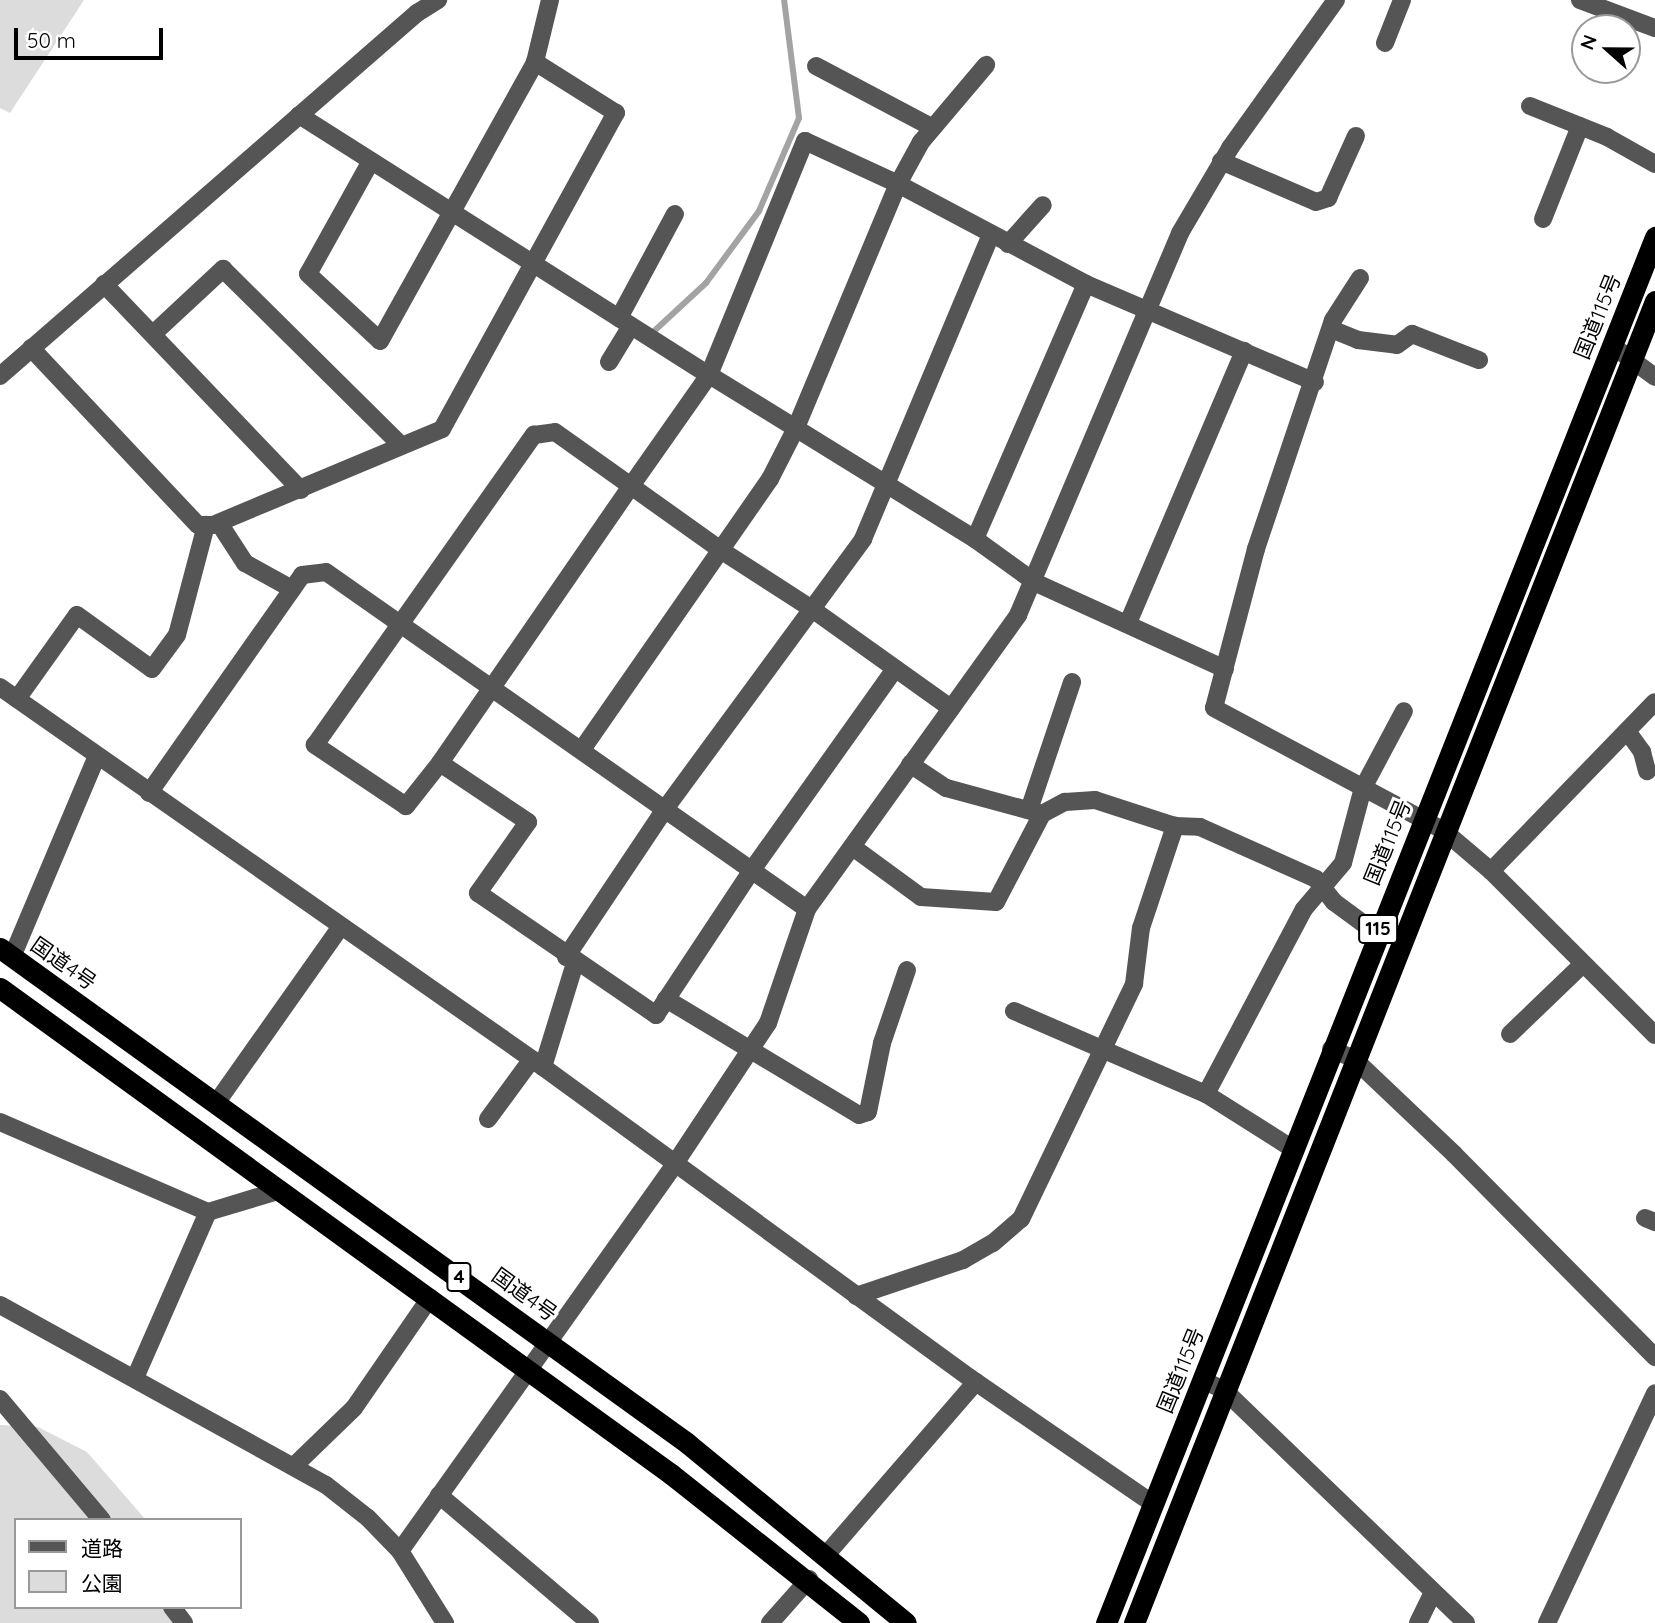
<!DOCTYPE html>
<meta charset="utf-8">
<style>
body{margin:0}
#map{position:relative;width:1655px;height:1623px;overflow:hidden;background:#fff;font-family:Quicksand,"Noto Sans JP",sans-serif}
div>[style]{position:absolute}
.green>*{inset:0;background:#dcdcdc}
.stream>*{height:6px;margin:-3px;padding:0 3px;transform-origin:3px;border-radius:3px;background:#a3a3a3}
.minor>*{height:18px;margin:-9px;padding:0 9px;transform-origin:9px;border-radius:9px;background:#555}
.highway>*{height:21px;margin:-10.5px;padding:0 10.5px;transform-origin:10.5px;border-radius:10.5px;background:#000}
span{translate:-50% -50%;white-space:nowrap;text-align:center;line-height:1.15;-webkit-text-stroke:6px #fff;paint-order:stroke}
.shield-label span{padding:2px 5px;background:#fff;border:2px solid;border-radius:5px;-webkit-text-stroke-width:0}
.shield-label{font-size:19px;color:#000;font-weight:700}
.street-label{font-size:21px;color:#000}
.legend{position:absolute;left:14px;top:1518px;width:228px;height:91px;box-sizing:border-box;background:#fff;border:2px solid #999;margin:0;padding:9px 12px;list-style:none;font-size:21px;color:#000}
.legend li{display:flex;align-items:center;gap:14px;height:35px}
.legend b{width:35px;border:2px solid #999}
.north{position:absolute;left:1571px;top:14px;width:70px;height:70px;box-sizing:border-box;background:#fff;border:2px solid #999;border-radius:50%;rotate:291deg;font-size:19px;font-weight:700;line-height:28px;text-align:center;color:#000}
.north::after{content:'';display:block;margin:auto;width:24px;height:32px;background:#000;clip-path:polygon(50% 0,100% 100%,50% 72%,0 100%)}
.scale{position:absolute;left:14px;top:28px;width:149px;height:32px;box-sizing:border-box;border:4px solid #000;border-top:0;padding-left:9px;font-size:21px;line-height:24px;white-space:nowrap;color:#000;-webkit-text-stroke:5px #fff;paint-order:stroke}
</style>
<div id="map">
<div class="green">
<i style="clip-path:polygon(0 0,84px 0,10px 113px,0 108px)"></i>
<i style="clip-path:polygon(0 1425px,38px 1427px,87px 1452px,146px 1520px,16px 1520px,16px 1607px,165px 1607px,175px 1623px,0 1623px)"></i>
</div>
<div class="stream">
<i style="left:652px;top:333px;width:74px;rotate:-42.8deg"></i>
<i style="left:706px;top:283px;width:89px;rotate:-53.6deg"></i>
<i style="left:759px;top:211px;width:101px;rotate:-66.7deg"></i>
<i style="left:799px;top:118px;width:119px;rotate:-97.2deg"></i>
</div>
<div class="minor">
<i style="left:1580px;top:0;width:80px;rotate:20.5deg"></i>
<i style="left:1385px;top:43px;width:46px;rotate:-68.4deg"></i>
<i style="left:816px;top:66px;width:132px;rotate:27.9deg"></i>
<i style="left:1530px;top:106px;width:83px;rotate:21.9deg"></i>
<i style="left:1607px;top:137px;width:55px;rotate:29.4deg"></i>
<i style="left:299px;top:115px;width:485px;rotate:32.4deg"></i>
<i style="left:709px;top:375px;width:136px;rotate:125.1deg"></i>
<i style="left:631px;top:486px;width:336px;rotate:124.6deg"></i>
<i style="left:440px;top:763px;width:55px;rotate:128.3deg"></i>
<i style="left:406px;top:806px;width:110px;rotate:-146.2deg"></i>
<i style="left:315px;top:745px;width:380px;rotate:-54.8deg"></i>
<i style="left:534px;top:435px;width:21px;rotate:-8deg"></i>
<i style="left:555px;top:432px;width:93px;rotate:35.4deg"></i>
<i style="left:631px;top:486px;width:112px;rotate:35.5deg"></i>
<i style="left:722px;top:551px;width:107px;rotate:32.8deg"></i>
<i style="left:812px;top:609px;width:171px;rotate:35.5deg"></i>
<i style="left:371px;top:161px;width:129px;rotate:119.1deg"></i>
<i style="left:308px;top:274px;width:98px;rotate:42.9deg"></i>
<i style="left:380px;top:341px;width:319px;rotate:-60.9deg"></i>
<i style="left:535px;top:62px;width:64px;rotate:-76.4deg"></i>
<i style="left:1221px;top:161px;width:103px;rotate:23.3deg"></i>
<i style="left:1316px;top:202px;width:13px;rotate:-18deg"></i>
<i style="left:1328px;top:198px;width:68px;rotate:-65.7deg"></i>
<i style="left:1543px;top:219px;width:100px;rotate:-68.3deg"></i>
<i style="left:1008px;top:244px;width:52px;rotate:-48.1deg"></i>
<i style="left:1360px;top:278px;width:50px;rotate:122.7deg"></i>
<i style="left:1333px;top:320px;width:242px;rotate:108.6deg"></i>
<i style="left:1256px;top:549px;width:164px;rotate:104.8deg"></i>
<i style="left:1214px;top:708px;width:261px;rotate:28.1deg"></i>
<i style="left:1444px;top:831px;width:62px;rotate:40.4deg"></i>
<i style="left:1491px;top:871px;width:232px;rotate:45deg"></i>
<i style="left:104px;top:284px;width:285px;rotate:46.3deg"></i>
<i style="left:619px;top:318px;width:118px;rotate:-61.7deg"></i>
<i style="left:1331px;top:329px;width:29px;rotate:22deg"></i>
<i style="left:1358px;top:340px;width:39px;rotate:7deg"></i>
<i style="left:1397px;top:345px;width:19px;rotate:-36deg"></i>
<i style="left:1412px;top:334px;width:72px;rotate:21.2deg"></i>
<i style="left:153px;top:334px;width:96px;rotate:-42.9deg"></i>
<i style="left:223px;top:269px;width:250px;rotate:44.7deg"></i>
<i style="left:31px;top:348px;width:243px;rotate:46.7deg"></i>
<i style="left:198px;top:525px;width:15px"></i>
<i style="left:213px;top:525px;width:248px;rotate:-22.7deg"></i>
<i style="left:442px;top:429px;width:361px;rotate:-61.2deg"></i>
<i style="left:616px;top:113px;width:96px;rotate:-147.8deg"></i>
<i style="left:1621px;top:352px;width:42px;rotate:36.3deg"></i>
<i style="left:609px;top:362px;width:42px;rotate:-58.6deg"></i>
<i style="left:0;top:376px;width:553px;rotate:-41.04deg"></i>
<i style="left:417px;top:13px;width:25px;rotate:-32deg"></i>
<i style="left:219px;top:523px;width:48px;rotate:57deg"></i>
<i style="left:245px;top:563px;width:54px;rotate:29deg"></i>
<i style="left:975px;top:539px;width:278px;rotate:-66.5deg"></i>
<i style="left:1128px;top:623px;width:296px;rotate:-66.9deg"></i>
<i style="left:1225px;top:669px;width:208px;rotate:-155.5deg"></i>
<i style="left:1036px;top:583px;width:75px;rotate:-144.2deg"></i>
<i style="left:975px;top:539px;width:312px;rotate:-148.3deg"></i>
<i style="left:709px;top:375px;width:253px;rotate:-67.7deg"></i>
<i style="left:805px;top:141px;width:102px;rotate:24.8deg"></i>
<i style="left:898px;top:184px;width:213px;rotate:28deg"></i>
<i style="left:1086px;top:284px;width:249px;rotate:23.2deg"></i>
<i style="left:0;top:687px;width:663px;rotate:34.98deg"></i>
<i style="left:543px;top:1067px;width:528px;rotate:36.07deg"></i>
<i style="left:970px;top:1378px;width:221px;rotate:34.5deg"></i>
<i style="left:17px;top:699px;width:103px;rotate:-54.5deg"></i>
<i style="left:77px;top:615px;width:92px;rotate:35.8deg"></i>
<i style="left:152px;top:669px;width:42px;rotate:-53.7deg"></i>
<i style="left:177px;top:635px;width:114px;rotate:-75.2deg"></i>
<i style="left:1627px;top:731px;width:26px;rotate:54deg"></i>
<i style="left:1642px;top:752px;width:20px;rotate:75deg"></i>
<i style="left:583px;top:748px;width:328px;rotate:-55.2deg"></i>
<i style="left:770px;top:479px;width:55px;rotate:-63deg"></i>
<i style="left:795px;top:430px;width:267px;rotate:-67.3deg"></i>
<i style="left:898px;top:184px;width:48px;rotate:-61.3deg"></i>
<i style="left:921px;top:142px;width:101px;rotate:-49.8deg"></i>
<i style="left:440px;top:763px;width:106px;rotate:33.8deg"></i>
<i style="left:528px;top:822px;width:87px;rotate:125.2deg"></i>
<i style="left:478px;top:893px;width:216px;rotate:34.4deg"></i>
<i style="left:656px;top:1015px;width:174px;rotate:-56.5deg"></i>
<i style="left:752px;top:870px;width:247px;rotate:-54.6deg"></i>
<i style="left:149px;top:793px;width:266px;rotate:-54.9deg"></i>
<i style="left:302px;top:575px;width:24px;rotate:-7deg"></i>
<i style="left:326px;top:572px;width:587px;rotate:35.02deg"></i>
<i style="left:1029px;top:810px;width:135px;rotate:-71.4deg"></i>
<i style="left:1042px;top:814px;width:26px;rotate:-28deg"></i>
<i style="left:1065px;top:802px;width:30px;rotate:-4deg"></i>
<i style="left:1095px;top:800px;width:84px;rotate:18deg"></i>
<i style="left:1175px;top:826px;width:25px;rotate:2deg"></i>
<i style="left:1200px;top:827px;width:127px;rotate:24.1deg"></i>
<i style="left:1316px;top:879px;width:29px;rotate:52deg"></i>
<i style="left:1334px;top:902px;width:52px;rotate:36.4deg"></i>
<i style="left:854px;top:848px;width:83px;rotate:36.2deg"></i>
<i style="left:921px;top:897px;width:75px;rotate:3.8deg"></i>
<i style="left:996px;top:902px;width:99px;rotate:-62.4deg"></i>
<i style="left:1042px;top:814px;width:99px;rotate:-164.8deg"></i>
<i style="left:946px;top:788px;width:43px;rotate:-146.3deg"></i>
<i style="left:1491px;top:871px;width:235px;rotate:-45.9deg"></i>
<i style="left:12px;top:957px;width:218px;rotate:-67.1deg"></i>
<i style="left:566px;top:957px;width:178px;rotate:-56.2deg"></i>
<i style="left:665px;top:809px;width:335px;rotate:-53.7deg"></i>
<i style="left:863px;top:539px;width:330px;rotate:-67.2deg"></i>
<i style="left:666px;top:999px;width:225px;rotate:31deg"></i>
<i style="left:859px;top:1115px;width:9px;rotate:-18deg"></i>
<i style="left:868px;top:1112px;width:70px;rotate:-78.5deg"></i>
<i style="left:882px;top:1043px;width:77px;rotate:-71.1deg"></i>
<i style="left:1014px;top:1011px;width:209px;rotate:23.4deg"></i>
<i style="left:1206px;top:1094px;width:103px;rotate:32.3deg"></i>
<i style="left:1510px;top:1034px;width:101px;rotate:-43.8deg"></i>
<i style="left:1331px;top:1049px;width:25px;rotate:23deg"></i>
<i style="left:1354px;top:1059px;width:138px;rotate:43.5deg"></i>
<i style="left:1454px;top:1154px;width:286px;rotate:45.3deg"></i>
<i style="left:543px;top:1067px;width:109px;rotate:-72.9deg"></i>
<i style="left:1206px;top:1094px;width:209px;rotate:-62.1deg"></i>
<i style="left:1304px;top:909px;width:60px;rotate:-49.7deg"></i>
<i style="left:1343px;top:863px;width:78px;rotate:-75.1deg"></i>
<i style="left:1363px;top:788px;width:87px;rotate:-62deg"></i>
<i style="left:217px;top:1102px;width:215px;rotate:-54.8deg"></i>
<i style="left:488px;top:1119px;width:74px;rotate:-53.7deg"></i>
<i style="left:0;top:1122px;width:227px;rotate:23.4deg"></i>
<i style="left:208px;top:1212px;width:76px;rotate:-16.8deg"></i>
<i style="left:1645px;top:1218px;width:11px;rotate:22deg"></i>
<i style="left:856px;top:1296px;width:113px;rotate:-18.6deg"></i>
<i style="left:963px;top:1260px;width:34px;rotate:-30deg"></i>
<i style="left:993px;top:1243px;width:37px;rotate:-41deg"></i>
<i style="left:1021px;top:1219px;width:261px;rotate:-64.3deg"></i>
<i style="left:1134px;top:984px;width:56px;rotate:-82.9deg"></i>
<i style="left:1141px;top:928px;width:108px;rotate:-71.6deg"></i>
<i style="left:0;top:1305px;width:372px;rotate:28.9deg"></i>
<i style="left:326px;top:1485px;width:53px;rotate:38.2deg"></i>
<i style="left:368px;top:1518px;width:46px;rotate:45.9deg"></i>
<i style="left:400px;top:1551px;width:85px;rotate:58deg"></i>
<i style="left:135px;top:1378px;width:181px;rotate:-66.3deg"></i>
<i style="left:1202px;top:1380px;width:24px;rotate:24deg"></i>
<i style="left:1224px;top:1390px;width:336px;rotate:43.9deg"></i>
<i style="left:0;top:1399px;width:158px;rotate:49.9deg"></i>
<i style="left:294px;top:1466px;width:83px;rotate:-44deg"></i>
<i style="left:354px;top:1408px;width:134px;rotate:-55.4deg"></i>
<i style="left:439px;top:1495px;width:198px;rotate:40.3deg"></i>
<i style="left:400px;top:1551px;width:473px;rotate:-54.6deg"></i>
<i style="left:674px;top:1165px;width:170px;rotate:-56.5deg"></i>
<i style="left:768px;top:1023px;width:120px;rotate:-71.1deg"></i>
<i style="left:807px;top:909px;width:362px;rotate:-54.3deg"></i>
<i style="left:1018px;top:615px;width:415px;rotate:-67deg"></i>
<i style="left:1180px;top:233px;width:99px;rotate:-59.5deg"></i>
<i style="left:1230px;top:148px;width:182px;rotate:-54.4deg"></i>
<i style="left:826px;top:1555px;width:229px;rotate:-49.1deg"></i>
<i style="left:172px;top:1607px;width:20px;rotate:53deg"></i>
<i style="left:770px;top:1623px;width:59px;rotate:-48.4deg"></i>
<i style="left:1418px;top:1623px;width:34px;rotate:-64deg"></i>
<i style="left:1547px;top:1623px;width:254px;rotate:-64.8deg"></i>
</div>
<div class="highway">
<i style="left:0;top:948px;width:847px;rotate:35.77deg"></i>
<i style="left:687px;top:1443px;width:283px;rotate:39.4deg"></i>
<i style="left:0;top:988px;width:829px;rotate:35.92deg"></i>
<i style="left:671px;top:1474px;width:240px;rotate:38.4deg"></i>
<i style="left:1106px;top:1623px;width:1491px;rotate:-68.39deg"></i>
<i style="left:1134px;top:1623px;width:1421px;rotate:-68.49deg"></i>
</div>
<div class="shield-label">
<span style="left:1378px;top:929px">115</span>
<span style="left:459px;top:1277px">4</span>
</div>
<div class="street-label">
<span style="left:1597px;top:316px;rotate:-68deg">国道115号</span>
<span style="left:1387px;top:842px;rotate:-68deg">国道115号</span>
<span style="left:64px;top:963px;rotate:35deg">国道4号</span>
<span style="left:525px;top:1294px;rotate:36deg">国道4号</span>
<span style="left:1180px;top:1370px;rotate:-68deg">国道115号</span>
</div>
<ul class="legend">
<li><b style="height:9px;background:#555"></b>道路</li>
<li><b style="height:19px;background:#dcdcdc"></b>公園</li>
</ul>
<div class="north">N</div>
<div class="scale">50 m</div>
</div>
